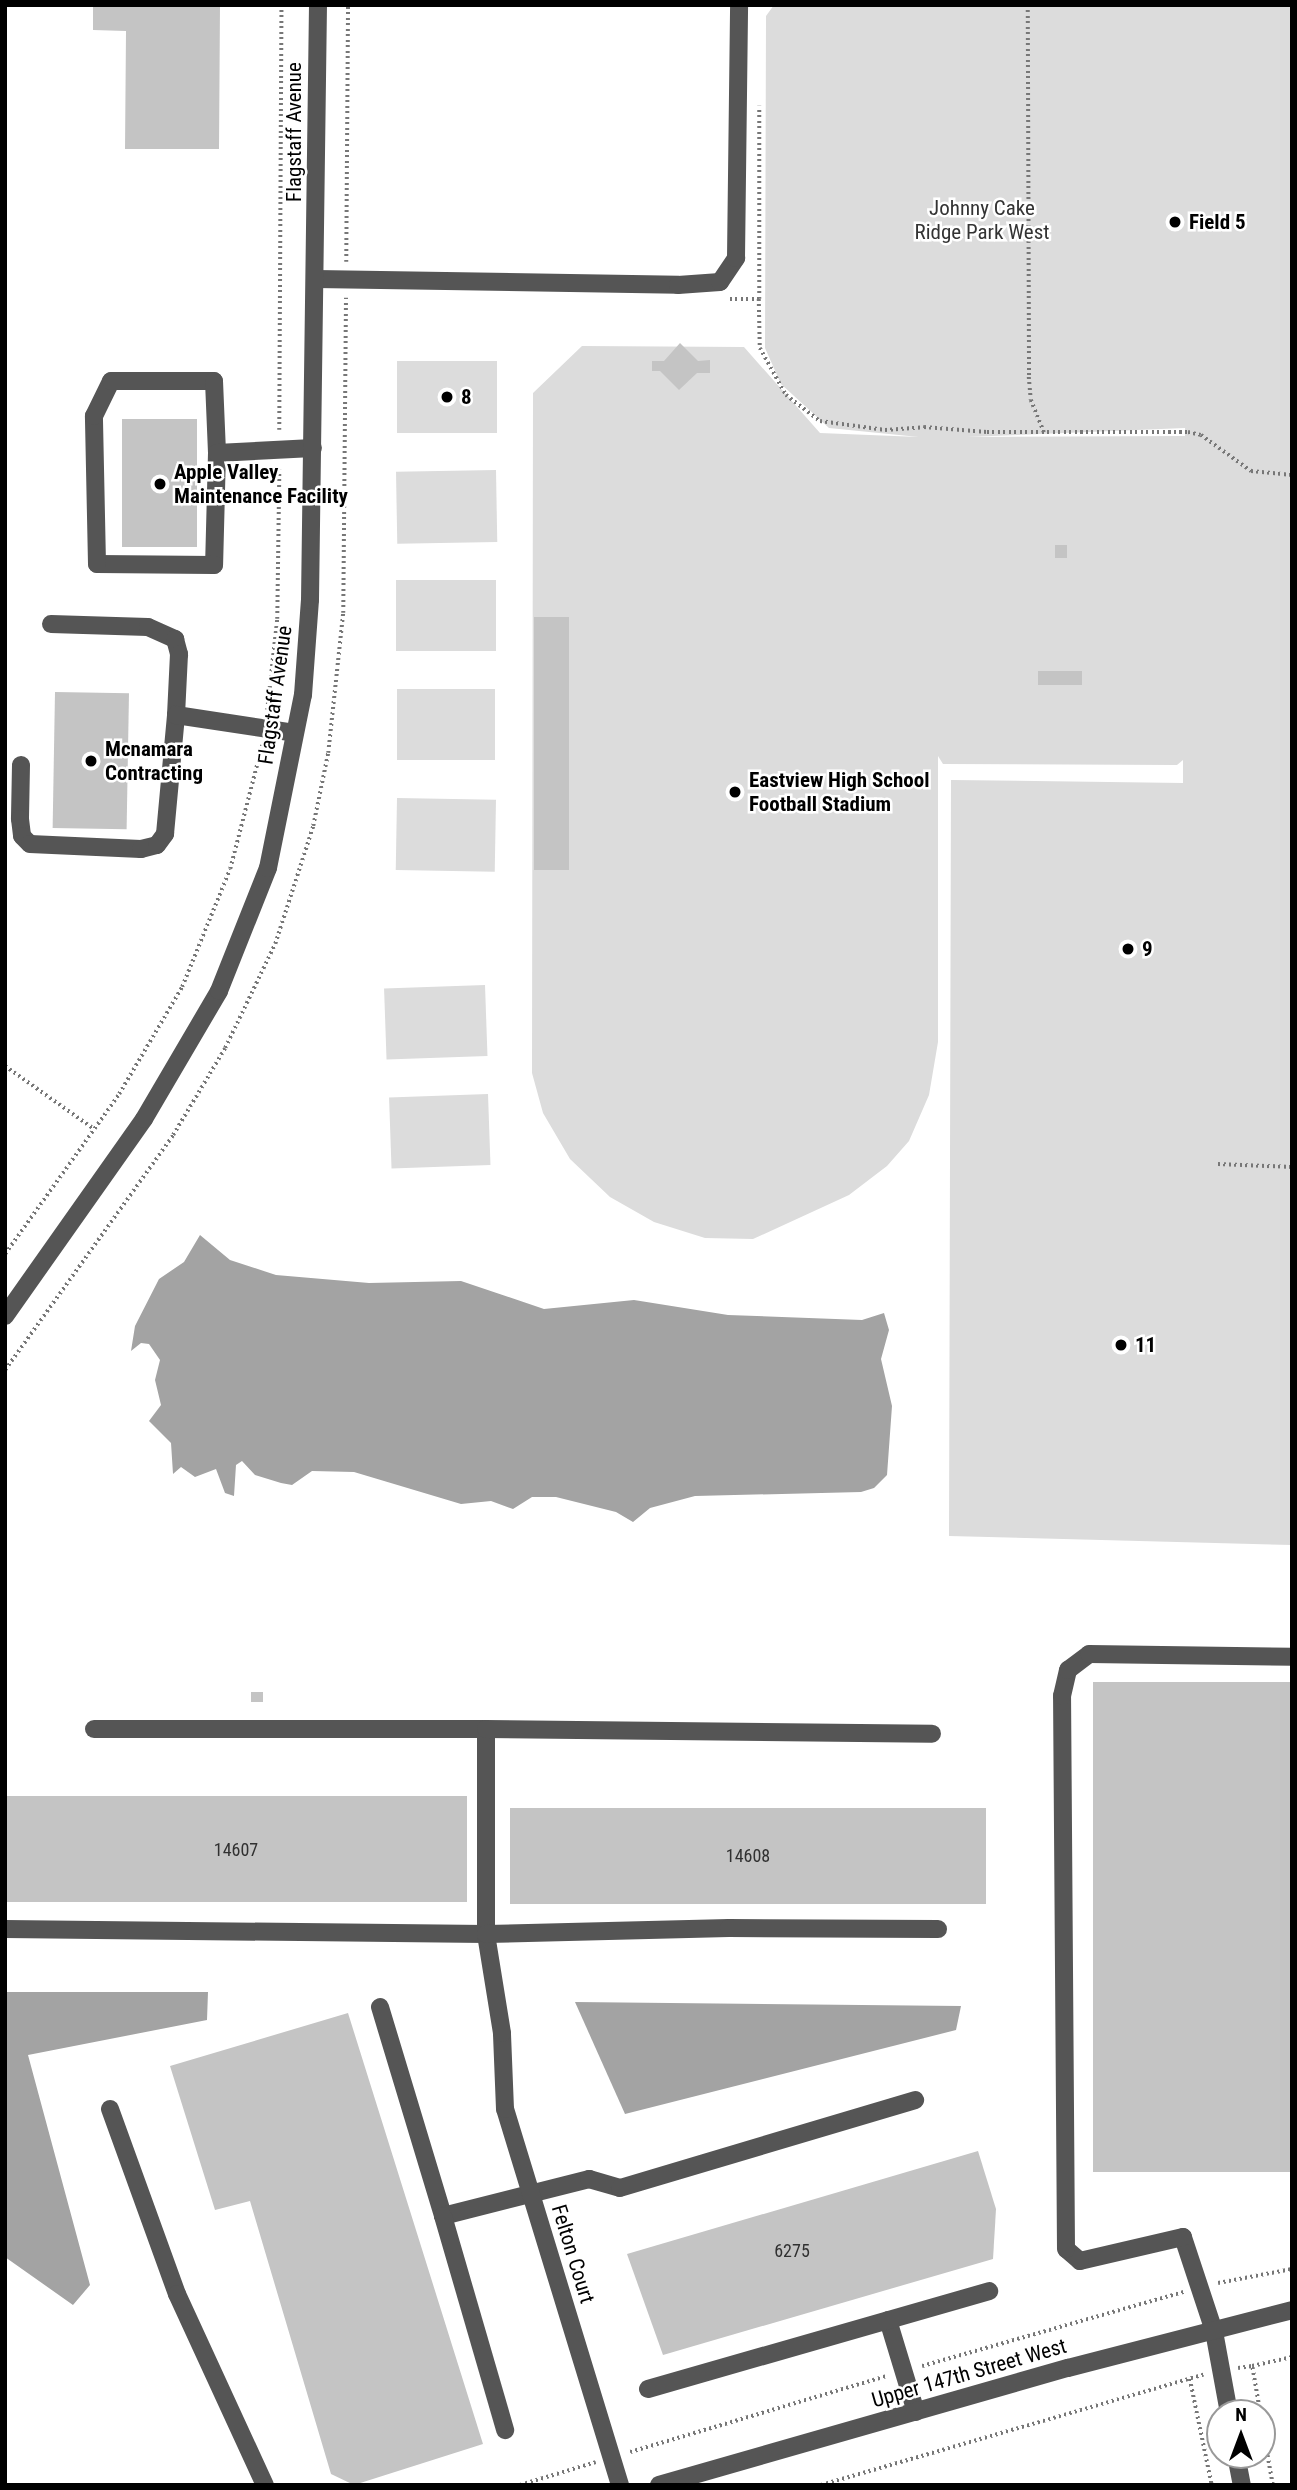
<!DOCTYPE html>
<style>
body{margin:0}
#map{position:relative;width:1297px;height:2490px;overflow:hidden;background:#fff;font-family:"Roboto Condensed",sans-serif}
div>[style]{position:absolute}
.green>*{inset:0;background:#dcdcdc;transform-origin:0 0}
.water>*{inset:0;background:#a3a3a3}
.building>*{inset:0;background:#c4c4c4;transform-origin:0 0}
.path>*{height:3.5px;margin-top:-1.75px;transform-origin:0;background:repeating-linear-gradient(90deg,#777 0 2px,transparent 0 5.5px)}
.minor>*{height:18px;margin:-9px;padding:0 9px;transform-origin:9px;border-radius:9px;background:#555}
.dots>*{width:19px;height:19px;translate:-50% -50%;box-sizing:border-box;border:4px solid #fff;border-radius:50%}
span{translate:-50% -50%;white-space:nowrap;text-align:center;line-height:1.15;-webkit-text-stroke:5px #fff;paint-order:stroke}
.number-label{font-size:18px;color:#313131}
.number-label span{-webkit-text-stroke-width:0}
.street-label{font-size:21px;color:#000}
.park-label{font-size:21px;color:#333}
.poi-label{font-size:21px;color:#000;font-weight:700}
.left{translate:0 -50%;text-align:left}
.frame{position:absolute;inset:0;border:7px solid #000;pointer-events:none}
.north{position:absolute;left:1206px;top:2399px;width:70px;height:70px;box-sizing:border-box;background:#fff;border:2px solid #999;border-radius:50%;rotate:0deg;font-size:19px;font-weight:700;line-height:28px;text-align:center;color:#000}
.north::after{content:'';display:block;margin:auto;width:24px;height:32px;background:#000;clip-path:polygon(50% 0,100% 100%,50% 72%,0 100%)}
</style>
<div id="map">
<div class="green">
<i style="clip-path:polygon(evenodd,774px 5px,1292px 5px,1292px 1545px,949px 1536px,951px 780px,1183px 783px,1183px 760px,1177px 765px,943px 764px,938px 756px,938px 1042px,929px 1095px,909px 1141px,887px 1166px,849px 1195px,753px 1239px,705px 1238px,654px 1222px,610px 1197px,570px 1159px,543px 1113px,532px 1073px,533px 393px,582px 346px,744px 347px,820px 433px,919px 437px,829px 428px,781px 384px,765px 348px,766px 16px,774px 5px,1185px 428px,1185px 436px,967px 437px,1185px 428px)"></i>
<i style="left:397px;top:361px;width:100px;height:72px"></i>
<i style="left:496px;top:470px;width:72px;height:100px;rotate:89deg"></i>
<i style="left:396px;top:580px;width:100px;height:71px"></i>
<i style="left:397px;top:689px;width:98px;height:71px"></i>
<i style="left:397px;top:798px;width:99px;height:72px;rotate:1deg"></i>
<i style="left:485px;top:985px;width:71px;height:101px;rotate:88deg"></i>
<i style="left:488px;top:1094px;width:71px;height:99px;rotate:88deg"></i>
</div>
<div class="water">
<i style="clip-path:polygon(200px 1235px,230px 1260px,276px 1275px,369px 1283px,461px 1281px,544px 1309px,634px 1300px,728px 1315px,862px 1320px,884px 1313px,889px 1330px,881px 1359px,892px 1406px,887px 1475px,874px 1488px,861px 1492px,695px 1496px,650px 1508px,633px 1522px,616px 1512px,556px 1497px,532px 1497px,513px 1509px,491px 1501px,461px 1504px,354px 1472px,312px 1471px,292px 1485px,281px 1483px,255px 1475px,242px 1461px,236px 1465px,234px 1496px,225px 1493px,216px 1469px,195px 1477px,181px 1467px,173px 1474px,171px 1443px,149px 1421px,161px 1405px,155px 1380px,160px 1360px,149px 1344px,141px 1343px,131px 1351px,135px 1326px,159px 1279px,184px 1262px)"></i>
<i style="clip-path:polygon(5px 1992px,208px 1992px,207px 2020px,28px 2055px,90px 2285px,73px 2305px,5px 2257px)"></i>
<i style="clip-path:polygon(575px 2002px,961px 2006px,956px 2030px,625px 2114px)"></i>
</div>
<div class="building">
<i style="clip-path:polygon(93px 5px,220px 5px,219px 149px,125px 149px,126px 31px,93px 30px)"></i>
<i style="clip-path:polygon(680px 343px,698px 361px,710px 360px,710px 373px,697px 373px,679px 390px,660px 371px,652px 371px,652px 361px,664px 361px)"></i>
<i style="left:197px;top:419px;width:128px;height:75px;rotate:90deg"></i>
<i style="left:1055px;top:545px;width:12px;height:13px"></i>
<i style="left:534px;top:617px;width:35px;height:253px"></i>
<i style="left:1038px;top:671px;width:44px;height:14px"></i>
<i style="left:55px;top:692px;width:74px;height:136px;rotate:1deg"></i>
<i style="left:1292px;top:1682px;width:490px;height:199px;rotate:90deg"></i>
<i style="left:251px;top:1692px;width:12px;height:10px"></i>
<i style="left:6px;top:1796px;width:461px;height:106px"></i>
<i style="left:510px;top:1808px;width:476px;height:96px"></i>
<i style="clip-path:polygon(348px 2013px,483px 2444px,354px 2485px,331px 2474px,250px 2201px,215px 2210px,170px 2066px)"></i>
<i style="clip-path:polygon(978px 2151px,996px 2209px,993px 2259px,663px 2355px,627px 2254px)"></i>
</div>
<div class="path">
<i style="left:1028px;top:5px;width:372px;rotate:89.8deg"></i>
<i style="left:1029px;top:377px;width:23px;rotate:85deg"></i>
<i style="left:1031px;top:400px;width:35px;rotate:68deg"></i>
<i style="left:346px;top:262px;width:257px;rotate:-89.6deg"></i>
<i style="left:730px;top:299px;width:29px"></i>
<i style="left:759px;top:299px;width:49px;rotate:88.8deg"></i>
<i style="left:760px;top:348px;width:54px;rotate:61deg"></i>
<i style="left:786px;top:395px;width:43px;rotate:37.4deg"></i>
<i style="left:820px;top:421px;width:66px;rotate:7.9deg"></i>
<i style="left:885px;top:430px;width:39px;rotate:-4deg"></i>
<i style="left:924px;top:427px;width:63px;rotate:4.5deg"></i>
<i style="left:987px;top:432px;width:201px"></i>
<i style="left:1188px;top:432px;width:13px;rotate:13deg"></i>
<i style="left:1201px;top:435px;width:62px;rotate:35.8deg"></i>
<i style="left:1251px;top:471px;width:41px;rotate:5.6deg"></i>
<i style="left:759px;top:299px;width:193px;rotate:-90deg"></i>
<i style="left:279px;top:430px;width:425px;rotate:-89.7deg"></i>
<i style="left:267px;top:710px;width:92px;rotate:-83.7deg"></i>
<i style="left:277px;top:619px;width:149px;rotate:-89.2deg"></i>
<i style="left:5px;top:1066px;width:109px;rotate:35.3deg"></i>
<i style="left:1218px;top:1164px;width:74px;rotate:2.3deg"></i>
<i style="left:5px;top:1254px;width:196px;rotate:-54.5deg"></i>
<i style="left:119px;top:1094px;width:124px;rotate:-59.5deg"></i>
<i style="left:182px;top:987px;width:127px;rotate:-67.9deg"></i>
<i style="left:230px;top:869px;width:128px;rotate:-75.5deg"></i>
<i style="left:5px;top:1370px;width:289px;rotate:-54.4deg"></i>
<i style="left:173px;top:1135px;width:101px;rotate:-59.1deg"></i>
<i style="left:225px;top:1048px;width:115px;rotate:-64.3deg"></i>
<i style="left:275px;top:944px;width:124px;rotate:-72.1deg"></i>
<i style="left:313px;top:826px;width:75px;rotate:-78.4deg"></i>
<i style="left:328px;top:753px;width:141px;rotate:-83.9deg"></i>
<i style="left:343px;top:613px;width:315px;rotate:-89.5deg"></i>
<i style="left:1218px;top:2283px;width:75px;rotate:-10.7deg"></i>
<i style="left:922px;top:2366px;width:272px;rotate:-15.8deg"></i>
<i style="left:1238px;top:2368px;width:14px;rotate:-8deg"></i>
<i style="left:1190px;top:2379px;width:108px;rotate:78.3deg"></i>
<i style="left:1260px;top:2413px;width:48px;rotate:-99.7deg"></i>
<i style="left:1252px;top:2366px;width:41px;rotate:-12.7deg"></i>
<i style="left:1262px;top:2423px;width:63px;rotate:79.9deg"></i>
<i style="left:630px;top:2452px;width:268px;rotate:-16.5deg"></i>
<i style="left:520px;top:2485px;width:79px;rotate:-16.8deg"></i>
<i style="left:821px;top:2485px;width:398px;rotate:-16.1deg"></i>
</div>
<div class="minor">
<i style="left:316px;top:279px;width:362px;rotate:0.9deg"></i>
<i style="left:678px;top:285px;width:42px;rotate:-4.1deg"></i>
<i style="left:720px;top:282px;width:29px;rotate:-56deg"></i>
<i style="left:736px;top:258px;width:253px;rotate:-89.3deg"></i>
<i style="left:217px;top:453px;width:112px;rotate:91.5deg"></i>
<i style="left:214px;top:565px;width:117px;rotate:-179.5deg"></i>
<i style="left:97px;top:564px;width:148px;rotate:-91.2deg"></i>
<i style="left:94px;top:416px;width:39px;rotate:-64deg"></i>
<i style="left:111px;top:381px;width:103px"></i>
<i style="left:214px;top:381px;width:72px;rotate:87.6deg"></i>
<i style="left:217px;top:453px;width:96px;rotate:-3deg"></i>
<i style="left:51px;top:624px;width:97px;rotate:1.8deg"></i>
<i style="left:148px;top:627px;width:30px;rotate:24deg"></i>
<i style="left:175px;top:639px;width:16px;rotate:75deg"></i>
<i style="left:179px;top:654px;width:61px;rotate:92.8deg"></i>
<i style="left:21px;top:765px;width:54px;rotate:91.1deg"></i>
<i style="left:20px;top:819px;width:17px;rotate:83deg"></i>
<i style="left:22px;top:836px;width:11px;rotate:45deg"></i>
<i style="left:30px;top:844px;width:111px;rotate:2.6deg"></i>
<i style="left:141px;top:849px;width:16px;rotate:-14deg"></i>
<i style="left:157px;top:845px;width:14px;rotate:-54deg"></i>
<i style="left:165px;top:834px;width:120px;rotate:-84.7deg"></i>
<i style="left:176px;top:715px;width:120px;rotate:8.6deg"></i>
<i style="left:5px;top:1316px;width:241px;rotate:-54.8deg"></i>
<i style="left:144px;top:1119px;width:148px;rotate:-59.6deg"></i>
<i style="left:219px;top:991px;width:132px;rotate:-68.3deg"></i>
<i style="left:268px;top:868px;width:177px;rotate:-78.6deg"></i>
<i style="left:303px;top:695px;width:95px;rotate:-85.8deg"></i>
<i style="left:310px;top:600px;width:595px;rotate:-89.23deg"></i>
<i style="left:94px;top:1729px;width:392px"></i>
<i style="left:5px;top:1929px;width:481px;rotate:0.6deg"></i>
<i style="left:486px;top:1934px;width:205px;rotate:-90deg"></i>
<i style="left:486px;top:1729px;width:446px;rotate:0.6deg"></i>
<i style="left:380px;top:2007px;width:218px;rotate:73.2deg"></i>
<i style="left:443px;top:2216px;width:151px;rotate:-14.2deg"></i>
<i style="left:589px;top:2179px;width:32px;rotate:16deg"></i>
<i style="left:620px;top:2188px;width:308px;rotate:-16.6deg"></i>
<i style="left:110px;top:2109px;width:197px;rotate:70.1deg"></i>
<i style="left:177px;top:2294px;width:210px;rotate:65.3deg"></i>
<i style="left:443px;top:2216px;width:223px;rotate:73.8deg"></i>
<i style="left:888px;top:2320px;width:96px;rotate:73.1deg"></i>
<i style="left:648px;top:2389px;width:355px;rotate:-16deg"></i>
<i style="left:1229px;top:2413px;width:83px;rotate:-100.4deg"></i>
<i style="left:1214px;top:2331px;width:99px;rotate:-108.3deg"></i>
<i style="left:1183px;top:2237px;width:106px;rotate:166.9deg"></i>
<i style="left:1080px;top:2261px;width:18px;rotate:-139deg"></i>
<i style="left:1066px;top:2249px;width:553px;rotate:-90.41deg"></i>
<i style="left:1062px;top:1696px;width:27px;rotate:-77deg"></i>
<i style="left:1068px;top:1670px;width:26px;rotate:-37deg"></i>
<i style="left:1089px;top:1654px;width:203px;rotate:0.8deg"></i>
<i style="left:1236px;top:2455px;width:31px;rotate:79deg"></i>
<i style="left:620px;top:2485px;width:393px;rotate:-107deg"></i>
<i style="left:505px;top:2109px;width:76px;rotate:-92.3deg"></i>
<i style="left:502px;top:2033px;width:100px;rotate:-99.2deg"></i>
<i style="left:486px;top:1934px;width:243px;rotate:-1.4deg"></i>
<i style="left:729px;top:1928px;width:209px;rotate:0.3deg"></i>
<i style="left:659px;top:2485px;width:425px;rotate:-16deg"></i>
<i style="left:1068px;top:2368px;width:231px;rotate:-14.5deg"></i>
</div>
<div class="dots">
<i style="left:1175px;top:222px;background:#000"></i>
<i style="left:447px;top:397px;background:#000"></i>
<i style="left:160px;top:484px;background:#000"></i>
<i style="left:91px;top:761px;background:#000"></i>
<i style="left:735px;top:792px;background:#000"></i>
<i style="left:1128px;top:949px;background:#000"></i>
<i style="left:1121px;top:1345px;background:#000"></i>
</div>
<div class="number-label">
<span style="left:236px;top:1850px">14607</span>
<span style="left:748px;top:1856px">14608</span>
<span style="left:792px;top:2251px">6275</span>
</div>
<div class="street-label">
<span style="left:294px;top:132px;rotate:-90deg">Flagstaff Avenue</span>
<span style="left:275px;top:695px;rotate:-82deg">Flagstaff Avenue</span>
<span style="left:573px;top:2254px;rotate:73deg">Felton Court</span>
<span style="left:969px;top:2373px;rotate:-16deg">Upper 147th Street West</span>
</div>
<div class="park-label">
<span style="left:982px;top:220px">Johnny Cake<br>Ridge Park West</span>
</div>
<div class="poi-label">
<span class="left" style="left:1189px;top:222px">Field 5</span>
<span class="left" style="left:461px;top:397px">8</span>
<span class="left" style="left:174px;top:484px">Apple Valley<br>Maintenance Facility</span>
<span class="left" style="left:105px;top:761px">Mcnamara<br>Contracting</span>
<span class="left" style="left:749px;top:792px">Eastview High School<br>Football Stadium</span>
<span class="left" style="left:1142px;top:949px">9</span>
<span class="left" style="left:1135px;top:1345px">11</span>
</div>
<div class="frame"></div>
<div class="north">N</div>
</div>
